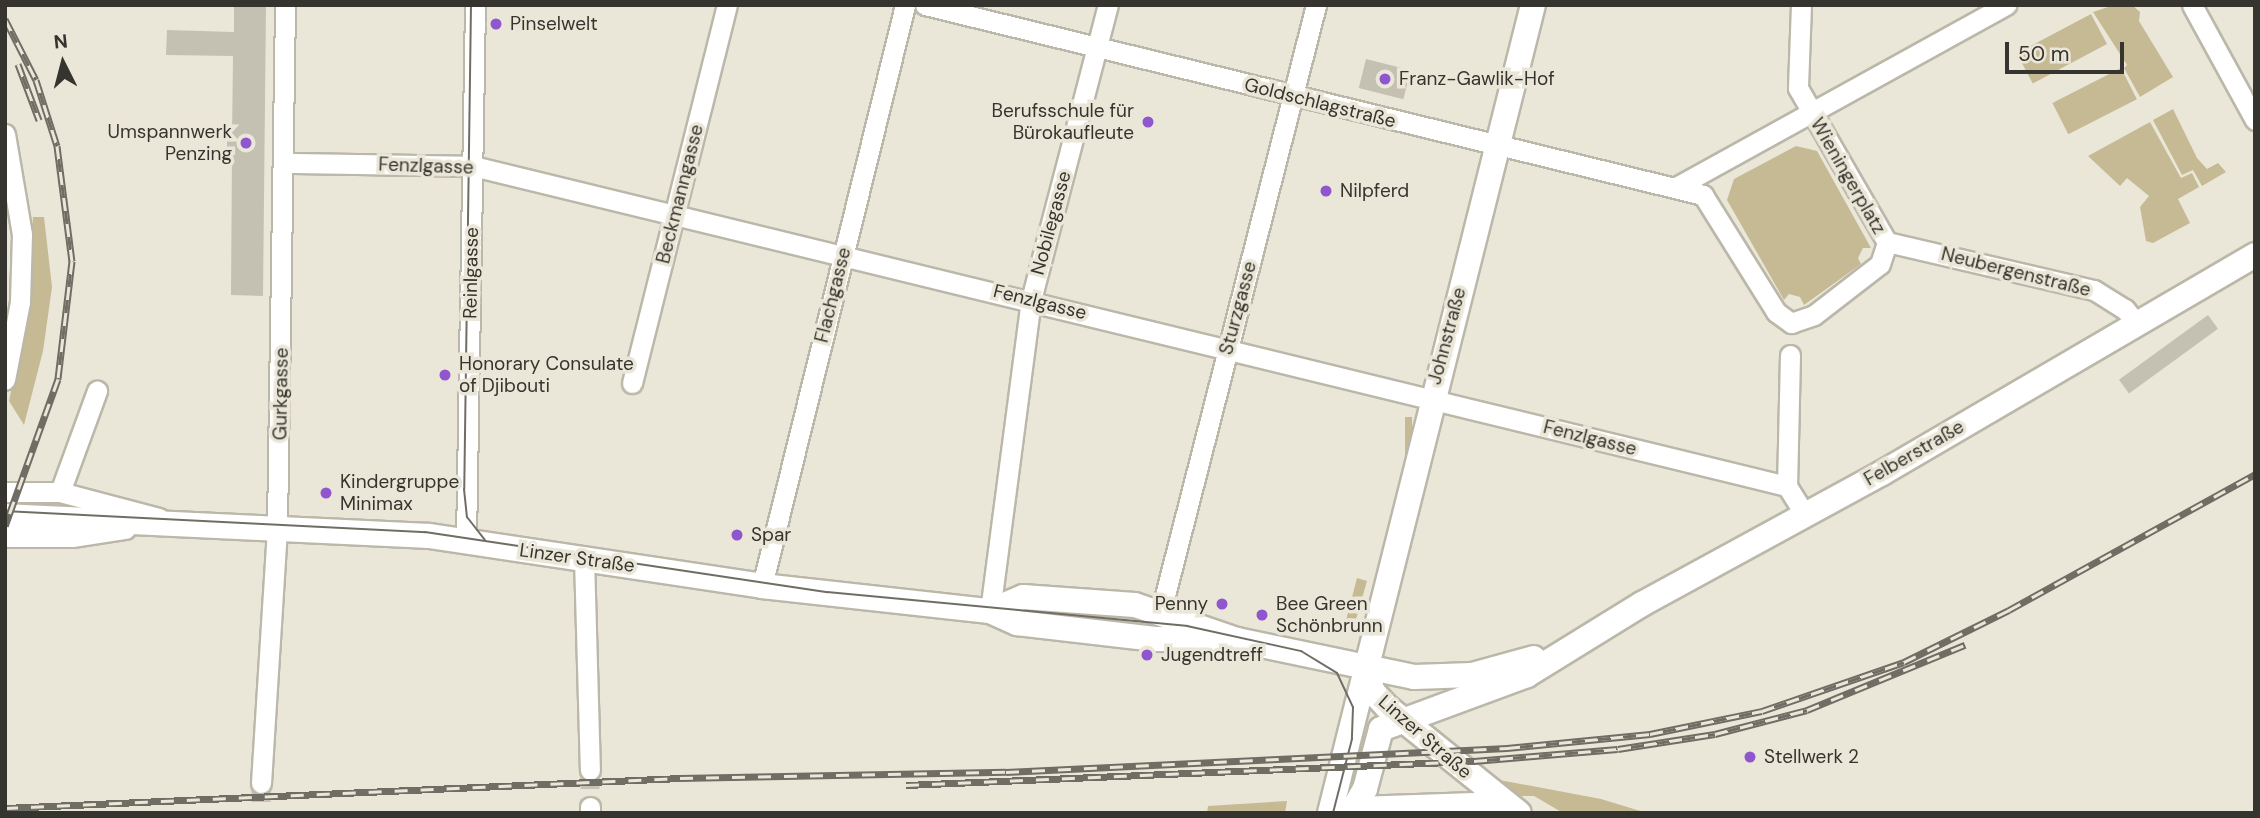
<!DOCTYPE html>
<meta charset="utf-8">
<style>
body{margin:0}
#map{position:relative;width:2260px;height:818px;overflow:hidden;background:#ebe7d8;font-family:"DM Sans",sans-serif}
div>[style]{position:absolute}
.green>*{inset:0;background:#c5ba94;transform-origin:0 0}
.building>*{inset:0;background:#c4c0b2;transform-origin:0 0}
.minor-tunnel>*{height:19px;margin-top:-9.5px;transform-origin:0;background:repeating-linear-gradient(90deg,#c7c3b6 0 19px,transparent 0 29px)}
.roads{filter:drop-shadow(2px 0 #bbb7a9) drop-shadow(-2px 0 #bbb7a9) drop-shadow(0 2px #bbb7a9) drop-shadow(0 -2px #bbb7a9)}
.minor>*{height:19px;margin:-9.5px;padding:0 9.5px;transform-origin:9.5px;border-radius:9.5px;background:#fff}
.major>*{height:24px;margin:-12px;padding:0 12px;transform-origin:12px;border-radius:12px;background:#fff}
.tram>*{height:2px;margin:-1px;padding:0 1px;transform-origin:1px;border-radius:1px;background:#706d65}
.rail>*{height:7px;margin-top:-3.5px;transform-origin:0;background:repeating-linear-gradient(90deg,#ebe7d8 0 13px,#706d65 0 26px);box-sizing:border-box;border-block:2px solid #706d65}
.dots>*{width:19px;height:19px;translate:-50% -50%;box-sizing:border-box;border:4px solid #ebe7d8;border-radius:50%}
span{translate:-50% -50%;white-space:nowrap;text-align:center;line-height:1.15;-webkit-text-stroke:7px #ebe7d8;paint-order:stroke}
.poi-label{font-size:19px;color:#36342e}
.left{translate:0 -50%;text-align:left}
.right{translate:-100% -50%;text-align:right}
.street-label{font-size:19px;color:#36342e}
.frame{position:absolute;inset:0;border:7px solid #36342e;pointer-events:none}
.north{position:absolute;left:28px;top:28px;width:70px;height:70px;-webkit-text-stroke:5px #ebe7d8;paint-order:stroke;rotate:354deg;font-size:19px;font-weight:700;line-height:28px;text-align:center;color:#36342e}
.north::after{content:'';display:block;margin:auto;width:24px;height:32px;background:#36342e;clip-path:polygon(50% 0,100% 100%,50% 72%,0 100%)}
.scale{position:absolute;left:2005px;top:42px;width:119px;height:32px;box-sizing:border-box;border:4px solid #36342e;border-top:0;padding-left:9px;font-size:21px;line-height:24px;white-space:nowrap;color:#36342e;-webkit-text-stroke:5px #ebe7d8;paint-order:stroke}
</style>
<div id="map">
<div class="green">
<i style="clip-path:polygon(2114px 5px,2132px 5px,2140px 12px,2139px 21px,2173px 77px,2140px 97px,2124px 68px,2127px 65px,2093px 12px)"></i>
<i style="left:2091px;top:14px;width:34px;height:84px;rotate:62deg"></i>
<i style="left:2121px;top:68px;width:35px;height:77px;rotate:63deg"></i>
<i style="clip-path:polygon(2173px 109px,2197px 158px,2207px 169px,2218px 163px,2226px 172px,2202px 186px,2193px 170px,2182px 175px,2153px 120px)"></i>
<i style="clip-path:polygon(2150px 122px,2181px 178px,2192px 173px,2199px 187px,2178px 199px,2190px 223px,2153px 243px,2146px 241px,2140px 207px,2149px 196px,2127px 178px,2120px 186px,2088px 156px)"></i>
<i style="clip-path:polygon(1796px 146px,1817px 151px,1871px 248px,1863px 248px,1858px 258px,1861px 264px,1804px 305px,1800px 297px,1789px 294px,1784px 300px,1727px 200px,1734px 179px)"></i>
<i style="clip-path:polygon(33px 217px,44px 217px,52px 287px,43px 351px,24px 425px,9px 401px,26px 319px)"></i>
<i style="left:1405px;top:417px;width:7px;height:131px"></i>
<i style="clip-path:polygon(1357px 578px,1367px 581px,1353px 630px,1345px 624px)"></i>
<i style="clip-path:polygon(1494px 779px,1601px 799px,1647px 813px,1563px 813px,1534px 796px,1516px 796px)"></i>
<i style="clip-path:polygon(1287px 801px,1285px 813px,1207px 813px,1208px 806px)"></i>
</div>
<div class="building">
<i style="clip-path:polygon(234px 5px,266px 5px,263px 296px,231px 295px,232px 151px,227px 152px,227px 135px,232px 135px,233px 56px,166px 55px,167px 30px,234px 32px)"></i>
<i style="left:1366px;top:59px;width:46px;height:30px;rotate:14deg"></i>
<i style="left:2208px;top:315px;width:17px;height:110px;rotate:54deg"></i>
</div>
<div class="minor-tunnel">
<i style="left:590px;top:770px;width:37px;rotate:90deg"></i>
<i style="left:261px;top:783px;width:30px;rotate:90deg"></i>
</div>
<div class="roads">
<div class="minor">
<i style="left:925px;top:5px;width:801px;rotate:13.72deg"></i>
<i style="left:1703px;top:195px;width:138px;rotate:58deg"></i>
<i style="left:1776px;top:312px;width:19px;rotate:36deg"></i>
<i style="left:1791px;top:323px;width:24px;rotate:-19deg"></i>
<i style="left:1814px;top:315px;width:83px;rotate:-37.7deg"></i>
<i style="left:1880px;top:264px;width:23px;rotate:-72deg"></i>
<i style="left:1801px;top:5px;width:83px;rotate:92.1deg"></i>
<i style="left:1798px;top:88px;width:178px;rotate:60deg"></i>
<i style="left:2192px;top:5px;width:131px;rotate:61.3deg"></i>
<i style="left:5px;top:134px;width:101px;rotate:80.4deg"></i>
<i style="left:22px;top:234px;width:68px;rotate:91.7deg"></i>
<i style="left:20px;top:302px;width:79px;rotate:100.9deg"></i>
<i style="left:287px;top:163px;width:186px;rotate:0.9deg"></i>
<i style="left:473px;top:166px;width:1352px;rotate:13.69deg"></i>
<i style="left:1678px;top:186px;width:375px;rotate:-28.9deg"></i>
<i style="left:1887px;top:242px;width:212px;rotate:13.1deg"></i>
<i style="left:2094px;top:290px;width:36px;rotate:32deg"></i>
<i style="left:2125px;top:309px;width:16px;rotate:52deg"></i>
<i style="left:1790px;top:355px;width:131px;rotate:91.3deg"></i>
<i style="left:1787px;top:486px;width:34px;rotate:58deg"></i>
<i style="left:632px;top:383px;width:390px;rotate:-75.9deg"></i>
<i style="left:5px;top:492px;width:55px"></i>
<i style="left:60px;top:492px;width:102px;rotate:14.7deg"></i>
<i style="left:60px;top:492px;width:108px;rotate:-69.9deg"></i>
<i style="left:5px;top:537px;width:67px"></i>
<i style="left:72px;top:537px;width:54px;rotate:-8.6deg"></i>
<i style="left:466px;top:541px;width:536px;rotate:-89.04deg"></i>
<i style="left:584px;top:558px;width:212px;rotate:88.4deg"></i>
<i style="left:762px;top:586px;width:598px;rotate:-76.17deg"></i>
<i style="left:990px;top:611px;width:314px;rotate:-82.5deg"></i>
<i style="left:1031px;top:300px;width:305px;rotate:-75.4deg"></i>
<i style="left:1161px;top:611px;width:626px;rotate:-75.65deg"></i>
<i style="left:261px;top:783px;width:257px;rotate:-86.4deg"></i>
<i style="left:277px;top:526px;width:521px;rotate:-89.12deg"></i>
<i style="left:1359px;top:806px;width:142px;rotate:-2deg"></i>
<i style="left:590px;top:807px;width:6px;rotate:90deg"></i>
</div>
<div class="major">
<i style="left:5px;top:516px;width:424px;rotate:2.7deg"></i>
<i style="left:429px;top:536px;width:337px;rotate:8.5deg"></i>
<i style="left:762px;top:586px;width:229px;rotate:6.3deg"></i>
<i style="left:990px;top:611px;width:30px;rotate:24deg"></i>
<i style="left:1017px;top:623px;width:139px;rotate:6.6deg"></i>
<i style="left:1155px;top:639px;width:82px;rotate:0.7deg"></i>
<i style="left:990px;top:611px;width:36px;rotate:-23deg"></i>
<i style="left:1023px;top:597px;width:112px;rotate:4.1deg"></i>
<i style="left:1135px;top:605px;width:108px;rotate:18.9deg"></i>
<i style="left:1237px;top:640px;width:181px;rotate:11.8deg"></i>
<i style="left:1414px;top:677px;width:58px;rotate:-2deg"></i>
<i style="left:1472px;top:675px;width:64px;rotate:-15.3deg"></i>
<i style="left:1365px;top:669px;width:24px;rotate:71deg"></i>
<i style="left:1373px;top:692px;width:21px;rotate:47deg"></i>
<i style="left:1387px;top:707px;width:169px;rotate:38.8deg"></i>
<i style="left:1330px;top:813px;width:833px;rotate:-75.9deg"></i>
<i style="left:1351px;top:813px;width:28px;rotate:-60deg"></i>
<i style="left:1365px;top:789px;width:62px;rotate:-75.1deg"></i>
<i style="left:1381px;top:729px;width:156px;rotate:-20.3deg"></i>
<i style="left:1527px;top:675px;width:135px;rotate:-31.7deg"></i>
<i style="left:1642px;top:604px;width:273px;rotate:-28.6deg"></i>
<i style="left:1882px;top:473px;width:432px;rotate:-30.3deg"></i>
</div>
</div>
<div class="tram">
<i style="left:471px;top:5px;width:484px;rotate:90.8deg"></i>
<i style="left:464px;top:489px;width:28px;rotate:84deg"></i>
<i style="left:467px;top:517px;width:29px;rotate:52deg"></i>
<i style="left:5px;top:511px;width:421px;rotate:2.9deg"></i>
<i style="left:425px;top:532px;width:407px;rotate:8.5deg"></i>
<i style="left:828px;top:592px;width:361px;rotate:5.4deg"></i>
<i style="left:1187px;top:626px;width:117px;rotate:12.4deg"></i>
<i style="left:1301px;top:651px;width:42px;rotate:31.4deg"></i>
<i style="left:1337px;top:673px;width:38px;rotate:65deg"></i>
<i style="left:1353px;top:707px;width:32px;rotate:92deg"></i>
<i style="left:1352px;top:739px;width:76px;rotate:104.4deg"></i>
</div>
<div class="rail">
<i style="left:5px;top:19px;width:68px;rotate:63.1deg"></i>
<i style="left:36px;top:80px;width:69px;rotate:72.3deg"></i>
<i style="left:57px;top:146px;width:116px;rotate:82.6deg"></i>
<i style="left:72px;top:261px;width:119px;rotate:96.8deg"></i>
<i style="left:58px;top:379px;width:156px;rotate:109.8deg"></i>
<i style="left:18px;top:64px;width:60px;rotate:69.4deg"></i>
<i style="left:906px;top:785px;width:569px;rotate:-2.42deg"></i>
<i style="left:1474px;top:761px;width:144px;rotate:-4.8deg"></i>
<i style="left:1618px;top:749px;width:98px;rotate:-8.8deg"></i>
<i style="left:1715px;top:734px;width:95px;rotate:-14.6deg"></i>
<i style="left:1807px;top:710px;width:171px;rotate:-22.4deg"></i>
<i style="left:5px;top:808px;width:676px;rotate:-2.54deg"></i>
<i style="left:680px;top:778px;width:326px;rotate:-1.1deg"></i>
<i style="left:1006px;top:772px;width:502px;rotate:-2.74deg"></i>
<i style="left:1507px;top:748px;width:144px;rotate:-5.6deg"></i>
<i style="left:1650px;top:734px;width:114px;rotate:-11.6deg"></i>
<i style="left:1762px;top:711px;width:150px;rotate:-19deg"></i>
<i style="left:1904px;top:662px;width:117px;rotate:-26.3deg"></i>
<i style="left:2009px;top:610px;width:281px;rotate:-28.9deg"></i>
</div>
<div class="dots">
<i style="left:496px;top:24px;background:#9056cd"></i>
<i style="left:1385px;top:79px;background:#9056cd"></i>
<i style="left:1148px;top:122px;background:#9056cd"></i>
<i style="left:246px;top:143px;background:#9056cd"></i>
<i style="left:1326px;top:191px;background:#9056cd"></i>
<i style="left:445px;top:375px;background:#9056cd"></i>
<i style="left:326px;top:493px;background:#9056cd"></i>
<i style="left:737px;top:535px;background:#9056cd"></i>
<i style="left:1222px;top:604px;background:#9056cd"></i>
<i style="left:1262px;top:615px;background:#9056cd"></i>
<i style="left:1147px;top:655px;background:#9056cd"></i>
<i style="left:1750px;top:757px;background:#9056cd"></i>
</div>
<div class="poi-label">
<span class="left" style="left:510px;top:24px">Pinselwelt</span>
<span class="left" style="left:1399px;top:79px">Franz-Gawlik-Hof</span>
<span class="right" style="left:1134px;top:122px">Berufsschule für<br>Bürokaufleute</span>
<span class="right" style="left:232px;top:143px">Umspannwerk<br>Penzing</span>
<span class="left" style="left:1340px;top:191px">Nilpferd</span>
<span class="left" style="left:459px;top:375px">Honorary Consulate<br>of Djibouti</span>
<span class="left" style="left:340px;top:493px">Kindergruppe<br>Minimax</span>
<span class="left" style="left:751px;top:535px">Spar</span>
<span class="right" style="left:1208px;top:604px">Penny</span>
<span class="left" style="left:1276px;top:615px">Bee Green<br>Schönbrunn</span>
<span class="left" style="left:1161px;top:655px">Jugendtreff</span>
<span class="left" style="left:1764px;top:757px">Stellwerk 2</span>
</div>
<div class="street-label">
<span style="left:1320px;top:103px;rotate:14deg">Goldschlagstraße</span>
<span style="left:426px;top:166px;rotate:2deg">Fenzlgasse</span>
<span style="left:1848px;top:176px;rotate:60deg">Wieningerplatz</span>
<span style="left:680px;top:194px;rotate:-76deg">Beckmanngasse</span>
<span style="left:1051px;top:223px;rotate:-75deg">Nobilegasse</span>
<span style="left:2016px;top:272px;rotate:14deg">Neubergenstraße</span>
<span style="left:471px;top:273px;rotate:-89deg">Reinlgasse</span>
<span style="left:833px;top:295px;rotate:-76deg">Flachgasse</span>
<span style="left:1040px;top:302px;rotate:14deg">Fenzlgasse</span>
<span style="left:1238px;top:308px;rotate:-75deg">Sturzgasse</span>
<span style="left:1447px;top:336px;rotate:-75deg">Johnstraße</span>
<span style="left:281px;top:394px;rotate:-89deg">Gurkgasse</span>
<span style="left:1590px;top:438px;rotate:14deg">Fenzlgasse</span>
<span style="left:1914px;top:453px;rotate:-30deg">Felberstraße</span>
<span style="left:577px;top:558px;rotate:8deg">Linzer Straße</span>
<span style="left:1425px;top:737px;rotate:41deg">Linzer Straße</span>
</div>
<div class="frame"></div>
<div class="north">N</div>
<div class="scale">50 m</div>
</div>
